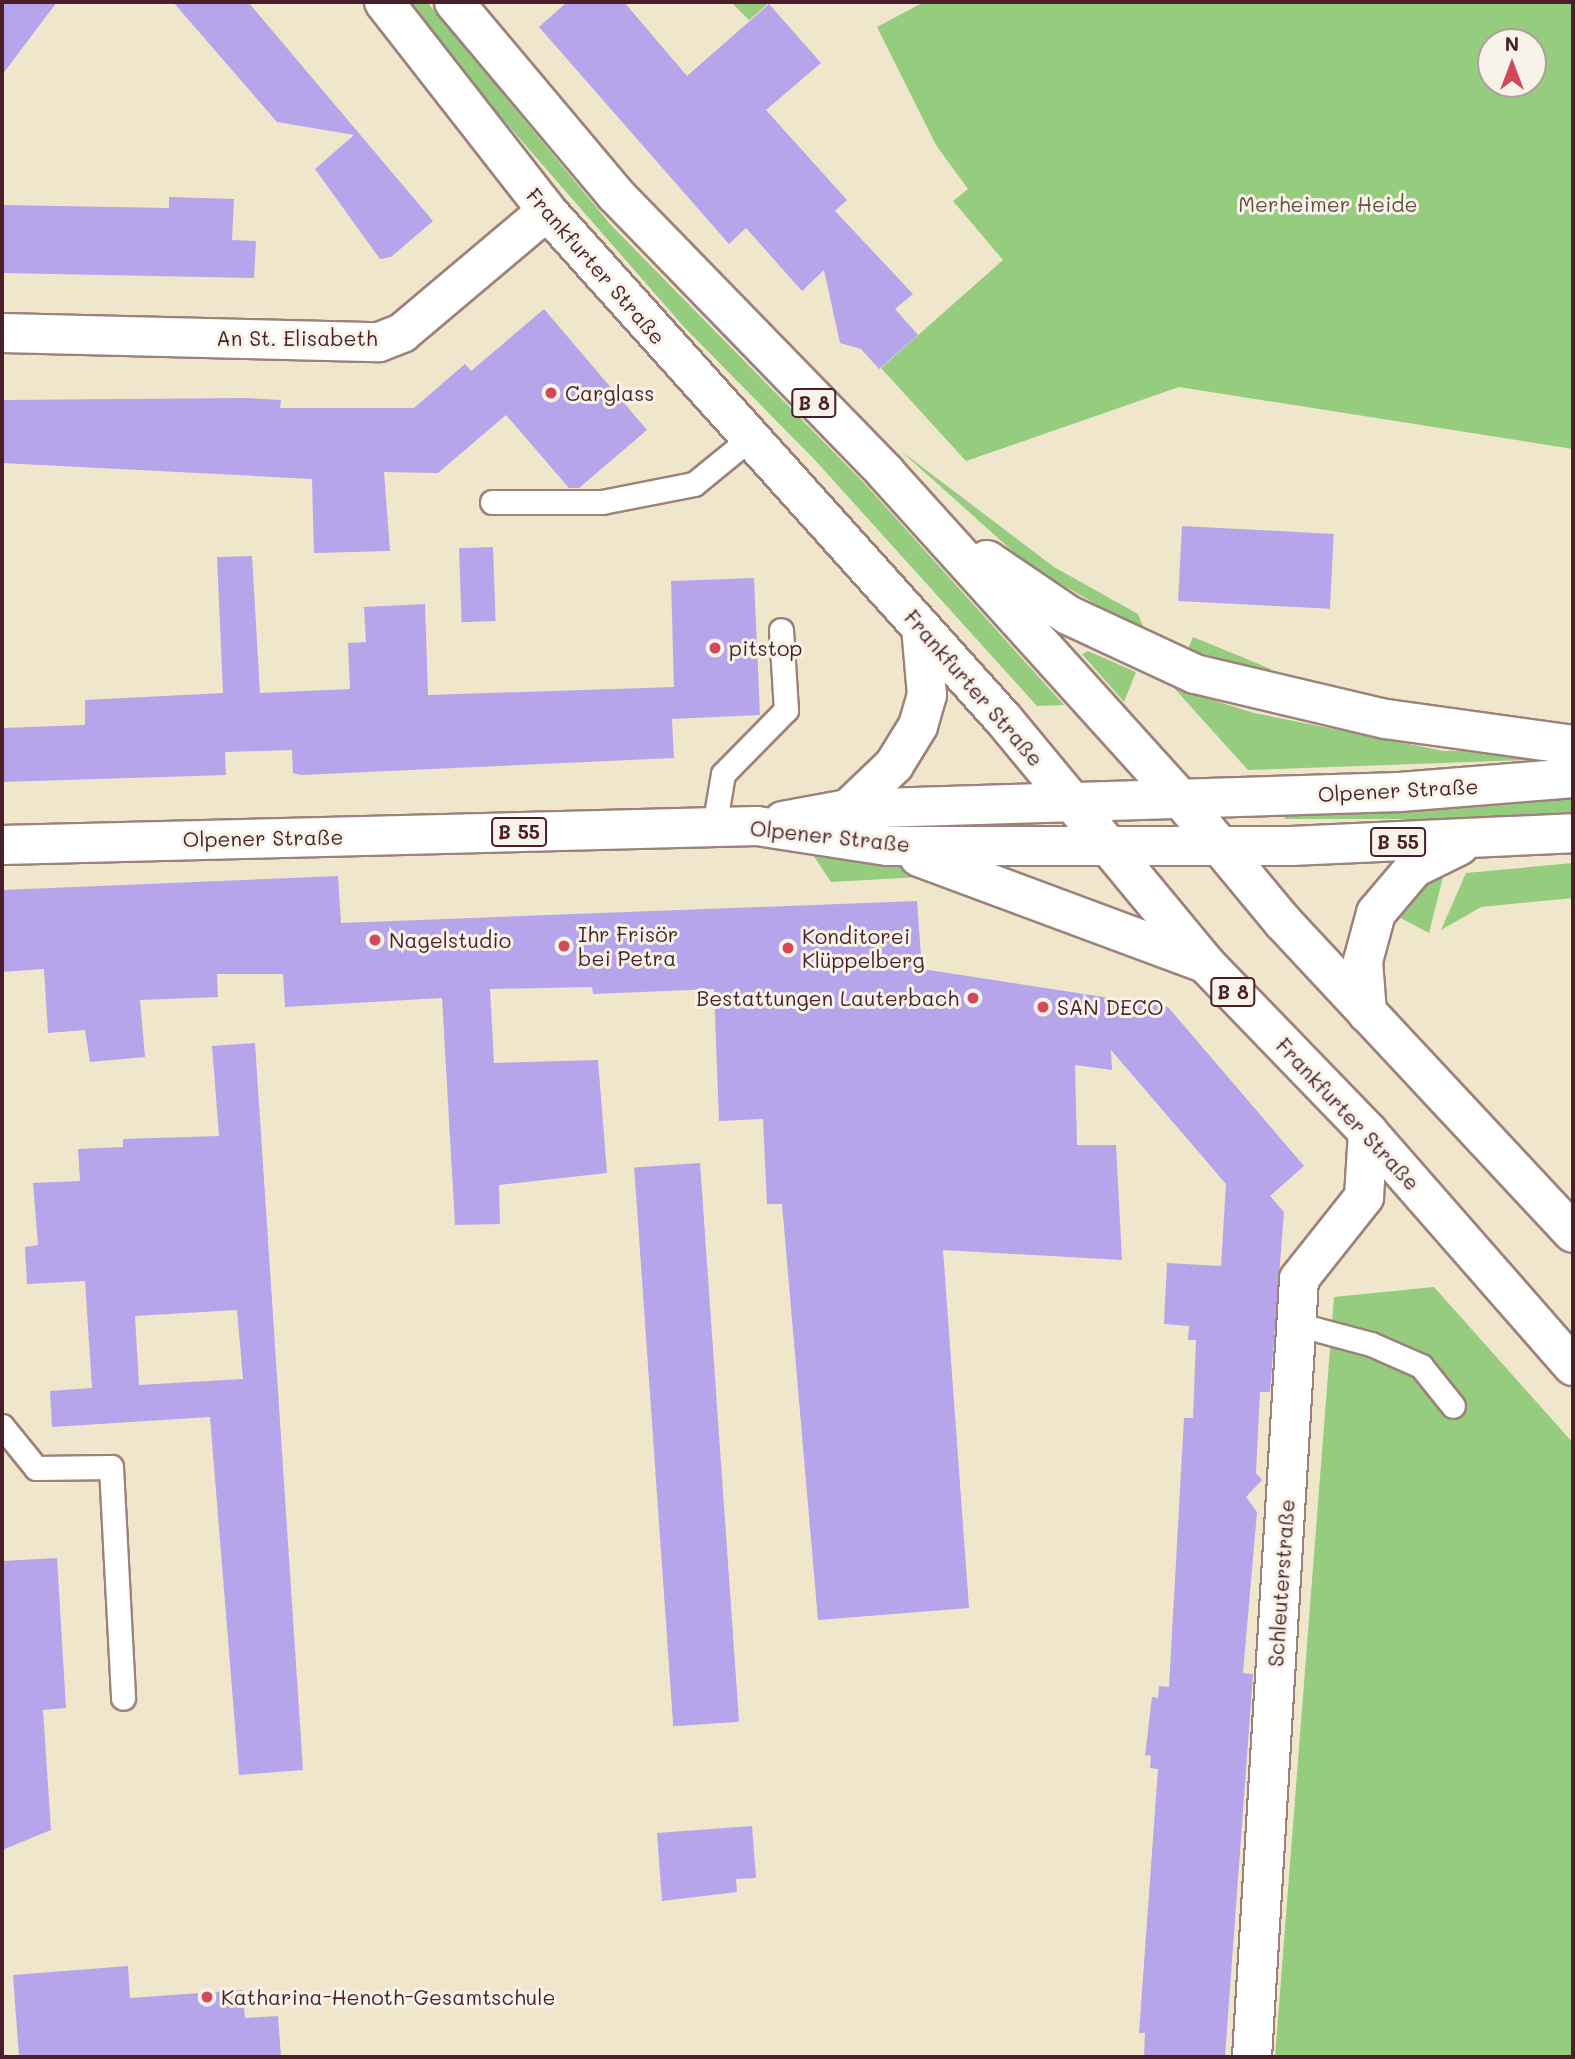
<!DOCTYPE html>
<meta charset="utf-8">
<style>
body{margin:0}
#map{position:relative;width:1575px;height:2059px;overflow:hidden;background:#f0e6cc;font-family:Mali,sans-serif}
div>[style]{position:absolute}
.green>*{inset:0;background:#95cc7e;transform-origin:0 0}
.building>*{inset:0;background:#b6a5ea;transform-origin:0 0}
.roads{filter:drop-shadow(2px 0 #9d827c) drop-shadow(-2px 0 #9d827c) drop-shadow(0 2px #9d827c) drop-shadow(0 -2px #9d827c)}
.service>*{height:23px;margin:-11.5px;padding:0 11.5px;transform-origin:11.5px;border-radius:11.5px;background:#fff}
.minor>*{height:38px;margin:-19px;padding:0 19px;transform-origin:19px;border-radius:19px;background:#fff}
.primary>*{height:38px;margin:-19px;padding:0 19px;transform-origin:19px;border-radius:19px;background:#fff}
.dots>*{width:19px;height:19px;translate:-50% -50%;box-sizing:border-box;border:4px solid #f7f3e8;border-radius:50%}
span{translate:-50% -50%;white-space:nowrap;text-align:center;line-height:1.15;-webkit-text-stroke:6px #f7f3e8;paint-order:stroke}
.shield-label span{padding:2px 5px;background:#f7f3e8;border:2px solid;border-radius:5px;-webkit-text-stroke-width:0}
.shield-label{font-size:19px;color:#4a1f2b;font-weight:700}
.park-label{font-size:21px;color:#605344}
.street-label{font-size:21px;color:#4a1f2b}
.poi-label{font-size:21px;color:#4a1f2b}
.left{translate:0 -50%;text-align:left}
.right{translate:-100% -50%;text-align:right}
.frame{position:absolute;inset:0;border:4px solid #4a1f2b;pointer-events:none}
.north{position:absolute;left:1477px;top:28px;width:70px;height:70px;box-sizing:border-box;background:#f7f3e8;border:2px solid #b29e9c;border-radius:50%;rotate:0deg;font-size:19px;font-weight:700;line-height:28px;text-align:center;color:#4a1f2b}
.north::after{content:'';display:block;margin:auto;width:24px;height:32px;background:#d1495b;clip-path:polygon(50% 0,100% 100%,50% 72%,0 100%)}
</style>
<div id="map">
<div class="green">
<i style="clip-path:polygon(412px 2px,427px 2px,611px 225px,866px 485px,1064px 705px,1037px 706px,814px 459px,684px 327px,466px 77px)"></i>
<i style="clip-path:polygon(731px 2px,770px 2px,749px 20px)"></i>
<i style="clip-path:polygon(evenodd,924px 2px,1573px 2px,1573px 449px,1179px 387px,966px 461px,881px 368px,1003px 260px,953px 201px,968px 189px,936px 145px,877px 27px,924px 2px,1491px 42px,1533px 42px,1533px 84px,1491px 84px,1491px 42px)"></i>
<i style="clip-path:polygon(901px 451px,1054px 567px,1138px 614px,1146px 633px,1028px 565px)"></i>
<i style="clip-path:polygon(1193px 637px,1271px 669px,1270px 674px,1188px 649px)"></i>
<i style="clip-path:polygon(1088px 651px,1136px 672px,1124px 702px,1082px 654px)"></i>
<i style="clip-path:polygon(1174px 688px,1254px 713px,1444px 751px,1533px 749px,1525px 760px,1248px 770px)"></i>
<i style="left:1573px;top:795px;width:24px;height:288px;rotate:90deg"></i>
<i style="clip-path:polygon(811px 852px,924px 867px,920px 877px,831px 882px)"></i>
<i style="clip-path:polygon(1573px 863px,1573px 898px,1481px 907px,1441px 930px,1466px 873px)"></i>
<i style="clip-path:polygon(1444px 873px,1429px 933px,1393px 914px,1421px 882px)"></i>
<i style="clip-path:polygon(1434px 1287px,1573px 1443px,1573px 2057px,1275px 2057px,1334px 1297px)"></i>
</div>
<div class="building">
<i style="clip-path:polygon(2px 2px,57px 2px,2px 75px)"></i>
<i style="clip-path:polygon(173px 2px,248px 2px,433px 221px,391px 257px,380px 259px,315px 169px,354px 135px,277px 122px)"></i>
<i style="clip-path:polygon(567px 2px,624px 2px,687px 76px,769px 4px,821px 63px,766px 110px,847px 200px,835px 211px,913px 294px,895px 309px,918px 335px,879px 369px,861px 349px,840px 343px,824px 270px,802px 291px,746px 228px,729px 244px,539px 27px)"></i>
<i style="clip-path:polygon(169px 197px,234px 199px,232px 240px,256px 241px,254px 278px,2px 273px,2px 205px,169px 208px)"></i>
<i style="clip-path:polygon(544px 309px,647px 430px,579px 488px,569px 488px,506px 415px,438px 473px,384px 472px,390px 551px,314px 553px,312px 479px,2px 463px,2px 400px,246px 398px,281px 400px,280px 408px,414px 408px,465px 364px,471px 371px)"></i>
<i style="left:1182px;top:526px;width:152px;height:75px;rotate:3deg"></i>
<i style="left:493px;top:547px;width:74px;height:34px;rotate:88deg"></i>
<i style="clip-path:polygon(252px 556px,260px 693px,350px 689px,348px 643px,366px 642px,364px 607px,425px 604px,428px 695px,674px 687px,671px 581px,754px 578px,760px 715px,672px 719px,674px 758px,301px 775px,293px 773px,292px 750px,225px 752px,226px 775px,2px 782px,2px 728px,85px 725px,85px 700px,223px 693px,217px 557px)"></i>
<i style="clip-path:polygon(338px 876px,341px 923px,917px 901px,922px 969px,1168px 1007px,1304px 1166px,1270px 1196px,1284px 1212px,1270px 1392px,1260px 1392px,1256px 1473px,1262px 1480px,1246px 1497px,1257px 1512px,1243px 1673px,1253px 1674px,1225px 2057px,1144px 2057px,1145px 2033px,1139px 2033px,1158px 1769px,1150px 1768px,1151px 1756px,1145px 1755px,1152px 1697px,1158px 1698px,1159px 1686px,1169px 1687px,1184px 1418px,1193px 1418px,1196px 1340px,1188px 1340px,1189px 1326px,1164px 1324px,1167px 1263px,1221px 1266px,1226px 1184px,1111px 1050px,1112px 1070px,1075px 1065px,1077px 1145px,1116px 1145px,1122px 1260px,943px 1250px,969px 1608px,818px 1620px,782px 1204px,767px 1204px,763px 1119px,719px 1121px,714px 989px,593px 994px,592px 987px,490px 989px,494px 1063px,598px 1060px,607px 1173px,499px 1185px,500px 1224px,455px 1225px,442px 998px,285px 1007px,283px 974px,217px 974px,218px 997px,140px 1000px,145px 1057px,90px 1062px,85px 1030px,48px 1033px,44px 969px,2px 972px,2px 890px)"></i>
<i style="clip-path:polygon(evenodd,255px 1043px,303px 1770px,239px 1775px,210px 1417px,52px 1427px,50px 1391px,92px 1388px,85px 1281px,27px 1284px,25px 1247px,38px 1245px,33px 1183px,80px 1181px,78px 1149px,123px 1147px,123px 1139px,219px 1136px,212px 1046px,255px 1043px,237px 1310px,243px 1379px,139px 1385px,135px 1316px,237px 1310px)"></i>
<i style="left:700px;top:1163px;width:560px;height:66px;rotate:86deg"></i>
<i style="clip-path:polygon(57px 1558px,66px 1708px,43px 1710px,51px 1830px,2px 1850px,2px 1561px)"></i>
<i style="clip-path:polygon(752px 1826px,756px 1878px,736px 1879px,737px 1892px,662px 1901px,657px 1833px)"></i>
<i style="clip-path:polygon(128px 1966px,130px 1998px,242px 1990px,245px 2018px,278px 2016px,281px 2057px,19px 2057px,13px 1975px)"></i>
</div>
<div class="roads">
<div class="service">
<i style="left:492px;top:502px;width:110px"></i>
<i style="left:602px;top:502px;width:94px;rotate:-11.1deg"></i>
<i style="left:694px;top:484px;width:71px;rotate:-39.3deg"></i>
<i style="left:714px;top:827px;width:54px;rotate:-80.4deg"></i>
<i style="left:723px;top:774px;width:90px;rotate:-45.5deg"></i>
<i style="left:786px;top:710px;width:80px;rotate:-93.6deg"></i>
<i style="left:1296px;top:1324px;width:78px;rotate:14.9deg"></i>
<i style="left:1371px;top:1344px;width:55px;rotate:23.7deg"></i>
<i style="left:1421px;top:1366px;width:51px;rotate:51.3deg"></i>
<i style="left:2px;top:1426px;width:54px;rotate:51deg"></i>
<i style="left:36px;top:1468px;width:75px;rotate:-0.8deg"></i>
<i style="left:111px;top:1467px;width:231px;rotate:87deg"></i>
</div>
<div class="minor">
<i style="left:2px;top:333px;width:377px;rotate:1.4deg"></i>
<i style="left:379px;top:342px;width:25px;rotate:-21deg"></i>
<i style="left:402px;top:333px;width:189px;rotate:-40.1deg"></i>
<i style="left:1252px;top:2057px;width:779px;rotate:-86.54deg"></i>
<i style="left:1299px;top:1279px;width:105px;rotate:-51.6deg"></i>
<i style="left:1364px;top:1197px;width:65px;rotate:-86.5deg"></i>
</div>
<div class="primary">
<i style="left:384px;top:2px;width:265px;rotate:52deg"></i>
<i style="left:547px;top:211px;width:685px;rotate:48.07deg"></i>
<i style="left:1005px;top:721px;width:315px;rotate:50.4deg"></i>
<i style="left:1206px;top:964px;width:233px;rotate:46deg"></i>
<i style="left:1368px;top:1132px;width:311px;rotate:48.8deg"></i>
<i style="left:454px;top:2px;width:251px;rotate:50deg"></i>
<i style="left:615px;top:194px;width:388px;rotate:45.8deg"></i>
<i style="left:885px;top:472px;width:440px;rotate:47.9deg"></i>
<i style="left:1180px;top:798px;width:161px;rotate:50.3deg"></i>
<i style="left:1283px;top:922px;width:425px;rotate:47deg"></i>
<i style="left:987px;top:560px;width:98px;rotate:34.2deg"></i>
<i style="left:1068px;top:615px;width:140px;rotate:24.9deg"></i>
<i style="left:1195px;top:674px;width:196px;rotate:13.3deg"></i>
<i style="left:1386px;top:719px;width:189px;rotate:7.9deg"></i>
<i style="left:848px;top:809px;width:64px;rotate:-43.7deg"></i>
<i style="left:894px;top:765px;width:46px;rotate:-58.4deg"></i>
<i style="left:918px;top:726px;width:32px;rotate:-74deg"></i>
<i style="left:927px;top:695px;width:68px;rotate:-95deg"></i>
<i style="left:783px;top:821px;width:66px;rotate:-10.5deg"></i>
<i style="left:848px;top:809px;width:552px;rotate:-1.76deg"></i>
<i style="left:1400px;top:792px;width:174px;rotate:-4.6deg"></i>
<i style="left:2px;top:845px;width:755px;rotate:-1.44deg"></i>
<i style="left:757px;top:826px;width:133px;rotate:8.7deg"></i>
<i style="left:888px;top:846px;width:403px"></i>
<i style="left:1291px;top:846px;width:282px;rotate:-2.6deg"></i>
<i style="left:919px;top:857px;width:301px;rotate:20.4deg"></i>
<i style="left:1367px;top:1013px;width:52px;rotate:-94.4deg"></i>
<i style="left:1363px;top:961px;width:50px;rotate:-74.8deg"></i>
<i style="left:1376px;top:913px;width:59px;rotate:-49.8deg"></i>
<i style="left:1414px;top:868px;width:50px;rotate:-26.1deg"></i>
</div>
</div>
<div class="dots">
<i style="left:551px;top:393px;background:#d1495b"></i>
<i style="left:715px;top:648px;background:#d1495b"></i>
<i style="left:375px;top:940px;background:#d1495b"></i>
<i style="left:564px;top:946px;background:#d1495b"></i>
<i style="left:788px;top:948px;background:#d1495b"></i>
<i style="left:973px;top:998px;background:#d1495b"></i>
<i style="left:1043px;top:1007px;background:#d1495b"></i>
<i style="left:207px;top:1997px;background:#d1495b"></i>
</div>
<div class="shield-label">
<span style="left:814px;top:403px">B 8</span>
<span style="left:519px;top:832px">B 55</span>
<span style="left:1398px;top:842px">B 55</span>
<span style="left:1233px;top:992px">B 8</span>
</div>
<div class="park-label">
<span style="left:1328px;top:204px">Merheimer Heide</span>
</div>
<div class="street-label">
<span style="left:596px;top:266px;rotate:49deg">Frankfurter Straße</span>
<span style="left:297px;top:338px">An St. Elisabeth</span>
<span style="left:974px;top:688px;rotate:49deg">Frankfurter Straße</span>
<span style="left:1398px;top:790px;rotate:-3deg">Olpener Straße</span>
<span style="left:830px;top:836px;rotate:6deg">Olpener Straße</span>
<span style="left:263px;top:838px;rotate:-1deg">Olpener Straße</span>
<span style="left:1348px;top:1114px;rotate:47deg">Frankfurter Straße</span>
<span style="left:1281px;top:1583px;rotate:-86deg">Schleuterstraße</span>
</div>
<div class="poi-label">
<span class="left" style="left:565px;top:393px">Carglass</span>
<span class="left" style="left:729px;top:648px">pitstop</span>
<span class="left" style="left:578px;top:946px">Ihr Frisör<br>bei Petra</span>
<span class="left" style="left:802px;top:948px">Konditorei<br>Klüppelberg</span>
<span class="left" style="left:389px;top:940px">Nagelstudio</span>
<span class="right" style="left:959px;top:998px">Bestattungen Lauterbach</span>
<span class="left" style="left:1057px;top:1007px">SAN DECO</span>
<span class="left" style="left:221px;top:1997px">Katharina-Henoth-Gesamtschule</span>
</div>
<div class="frame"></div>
<div class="north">N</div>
</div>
